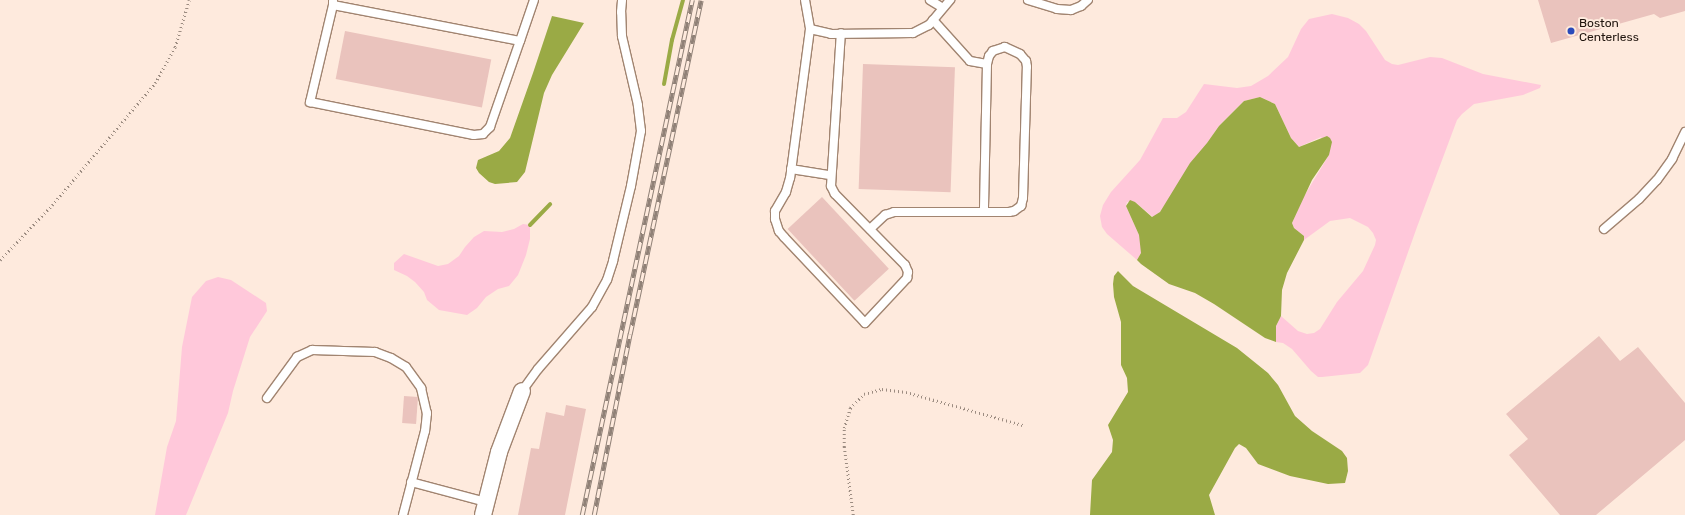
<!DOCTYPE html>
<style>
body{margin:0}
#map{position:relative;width:1685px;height:515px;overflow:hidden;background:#feeadd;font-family:Rubik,sans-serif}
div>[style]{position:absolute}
.green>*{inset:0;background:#ffc8da}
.water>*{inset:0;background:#9aaa45}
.stream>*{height:4px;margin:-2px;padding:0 2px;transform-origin:2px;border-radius:2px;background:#9aaa45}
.building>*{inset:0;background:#eac3bd;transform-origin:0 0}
.path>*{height:2.5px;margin-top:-1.25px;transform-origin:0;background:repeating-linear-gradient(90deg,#9c8c81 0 1px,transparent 0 4px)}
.roads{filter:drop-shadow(1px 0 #a18470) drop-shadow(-1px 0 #a18470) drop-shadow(0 1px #a18470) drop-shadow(0 -1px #a18470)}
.service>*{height:8px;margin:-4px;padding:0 4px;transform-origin:4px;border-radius:4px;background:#fff}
.minor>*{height:16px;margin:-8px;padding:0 8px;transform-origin:8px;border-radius:8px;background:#fff}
.rail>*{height:4.5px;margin-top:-2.25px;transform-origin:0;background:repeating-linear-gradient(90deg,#feeadd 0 9px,#908177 0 18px);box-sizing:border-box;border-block:1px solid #908177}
.dots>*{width:11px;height:11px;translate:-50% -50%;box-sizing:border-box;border:2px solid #feeadd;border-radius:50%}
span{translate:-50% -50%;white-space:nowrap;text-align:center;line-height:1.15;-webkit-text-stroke:4px #feeadd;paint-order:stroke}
.poi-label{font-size:12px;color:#1f140d}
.left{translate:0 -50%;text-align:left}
</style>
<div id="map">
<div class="green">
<i style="clip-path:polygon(1332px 14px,1348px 18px,1359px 24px,1366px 31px,1385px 60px,1392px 64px,1398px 65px,1430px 57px,1442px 58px,1483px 74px,1541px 85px,1540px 88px,1523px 95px,1474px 104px,1462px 114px,1457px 120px,1417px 227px,1368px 365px,1360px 373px,1322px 377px,1318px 377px,1311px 371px,1292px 349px,1283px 343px,1276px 342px,1276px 326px,1281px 316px,1298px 331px,1307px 334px,1314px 333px,1320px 329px,1337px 302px,1363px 271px,1375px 245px,1376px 240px,1373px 233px,1368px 227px,1350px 218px,1330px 221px,1304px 240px,1304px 236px,1294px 228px,1292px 223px,1303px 198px,1329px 155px,1321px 137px,1299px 147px,1291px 138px,1275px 104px,1260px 97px,1244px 101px,1219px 126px,1160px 212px,1153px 217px,1135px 202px,1127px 202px,1126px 206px,1139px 235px,1141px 245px,1141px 253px,1137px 260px,1107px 234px,1102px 227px,1100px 216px,1103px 205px,1111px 192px,1140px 160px,1163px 118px,1177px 118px,1186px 112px,1204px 84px,1237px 88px,1251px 86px,1268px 76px,1288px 57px,1301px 29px,1309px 19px)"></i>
<i style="clip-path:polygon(523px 224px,530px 225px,530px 239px,526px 255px,518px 275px,509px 286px,498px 289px,486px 297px,477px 308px,467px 315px,439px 310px,427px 300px,424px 292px,415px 282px,407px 276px,394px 270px,394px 263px,404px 254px,438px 266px,448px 264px,459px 256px,465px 247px,474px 237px,484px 231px,502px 232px,514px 229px)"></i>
<i style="clip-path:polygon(218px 277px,231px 280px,266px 303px,267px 311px,250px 337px,233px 391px,228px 413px,186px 515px,155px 515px,167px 447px,176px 421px,182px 347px,192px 297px,206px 281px)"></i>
</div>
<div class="water">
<i style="clip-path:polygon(552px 16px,584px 23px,552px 75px,544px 93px,525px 172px,517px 182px,495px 184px,489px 182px,479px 173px,476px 168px,478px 160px,499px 151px,510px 138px,533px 73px)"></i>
<i style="clip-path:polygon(1260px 97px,1275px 104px,1291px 138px,1299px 147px,1327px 136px,1330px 138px,1332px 142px,1329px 155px,1312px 180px,1292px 223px,1294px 228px,1304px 236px,1304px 240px,1287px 273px,1282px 290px,1281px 316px,1276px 326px,1276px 342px,1265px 338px,1214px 304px,1195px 293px,1169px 284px,1141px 264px,1137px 260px,1141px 253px,1139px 235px,1126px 206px,1130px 200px,1135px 202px,1152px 217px,1160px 212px,1190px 163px,1207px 143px,1219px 126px,1244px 101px)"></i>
<i style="clip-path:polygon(1118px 271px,1133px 286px,1237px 348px,1268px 373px,1278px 385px,1295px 416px,1312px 431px,1342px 451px,1347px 458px,1348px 471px,1345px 483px,1328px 484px,1290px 476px,1258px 464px,1246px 448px,1239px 444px,1235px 448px,1209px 495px,1215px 515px,1090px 515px,1092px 480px,1112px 452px,1113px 440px,1108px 425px,1128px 392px,1127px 378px,1121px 365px,1121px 322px,1114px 297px,1113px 284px,1114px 276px)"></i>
</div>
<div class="stream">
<i style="left:664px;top:84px;width:45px;rotate:-79.7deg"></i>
<i style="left:672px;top:40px;width:41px;rotate:-74.6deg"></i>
<i style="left:530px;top:225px;width:29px;rotate:-46deg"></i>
</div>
<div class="building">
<i style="clip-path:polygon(1538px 0,1685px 0,1685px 11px,1660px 18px,1654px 14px,1551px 43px)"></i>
<i style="left:345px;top:31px;width:149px;height:49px;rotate:11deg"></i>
<i style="left:863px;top:64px;width:92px;height:125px;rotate:2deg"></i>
<i style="left:822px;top:197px;width:98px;height:47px;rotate:47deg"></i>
<i style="clip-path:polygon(1599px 336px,1620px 361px,1638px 347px,1685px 403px,1685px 440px,1596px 515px,1560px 515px,1509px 455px,1528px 439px,1506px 414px)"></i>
<i style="left:404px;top:396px;width:14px;height:27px;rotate:4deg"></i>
<i style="clip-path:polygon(566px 405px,586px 409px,565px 515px,518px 515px,531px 448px,539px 449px,546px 412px,564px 416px)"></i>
</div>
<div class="path">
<i style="left:0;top:260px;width:76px;rotate:-46.6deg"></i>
<i style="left:52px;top:205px;width:160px;rotate:-49.8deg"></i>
<i style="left:155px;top:83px;width:41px;rotate:-60.9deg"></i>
<i style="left:175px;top:47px;width:49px;rotate:-73.4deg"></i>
<i style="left:853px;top:515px;width:69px;rotate:-97.5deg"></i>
<i style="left:844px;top:447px;width:19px;rotate:-90deg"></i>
<i style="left:844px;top:428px;width:21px;rotate:-73deg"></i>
<i style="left:850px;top:408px;width:20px;rotate:-45deg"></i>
<i style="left:864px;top:394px;width:19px;rotate:-16deg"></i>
<i style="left:882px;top:389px;width:24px;rotate:7deg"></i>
<i style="left:906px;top:392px;width:122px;rotate:15.8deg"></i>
</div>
<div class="roads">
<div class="service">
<i style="left:805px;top:0;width:29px;rotate:80deg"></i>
<i style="left:810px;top:29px;width:150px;rotate:97.6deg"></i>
<i style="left:790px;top:178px;width:15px;rotate:106deg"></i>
<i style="left:786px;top:192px;width:22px;rotate:120deg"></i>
<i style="left:775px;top:211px;width:8px;rotate:90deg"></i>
<i style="left:775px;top:219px;width:13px;rotate:72deg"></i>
<i style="left:779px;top:231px;width:8px;rotate:50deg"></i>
<i style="left:784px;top:237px;width:118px;rotate:46.7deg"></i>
<i style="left:865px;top:323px;width:62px;rotate:-47deg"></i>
<i style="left:907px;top:278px;width:6px;rotate:-81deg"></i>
<i style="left:908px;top:272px;width:8px;rotate:-113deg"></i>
<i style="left:905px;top:265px;width:100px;rotate:-134.6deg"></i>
<i style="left:835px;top:194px;width:9px;rotate:-117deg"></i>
<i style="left:831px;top:186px;width:153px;rotate:-86.3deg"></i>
<i style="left:930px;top:0;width:15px;rotate:32deg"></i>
<i style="left:1028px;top:0;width:30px;rotate:17deg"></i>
<i style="left:1057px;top:9px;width:14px;rotate:4deg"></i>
<i style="left:1071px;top:10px;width:11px;rotate:-22deg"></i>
<i style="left:1081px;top:6px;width:9px;rotate:-41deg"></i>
<i style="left:333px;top:1px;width:4px;rotate:90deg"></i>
<i style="left:333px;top:5px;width:190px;rotate:10.9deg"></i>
<i style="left:520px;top:41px;width:43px;rotate:-71.1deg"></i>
<i style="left:333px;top:5px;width:100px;rotate:103.3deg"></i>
<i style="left:310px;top:102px;width:167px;rotate:11.4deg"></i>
<i style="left:474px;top:135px;width:9px;rotate:-6deg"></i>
<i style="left:483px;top:134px;width:10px;rotate:-45deg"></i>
<i style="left:490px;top:127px;width:91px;rotate:-70.8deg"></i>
<i style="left:933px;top:20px;width:55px;rotate:47.9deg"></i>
<i style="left:970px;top:61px;width:17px;rotate:10deg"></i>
<i style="left:810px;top:29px;width:22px;rotate:13deg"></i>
<i style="left:831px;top:34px;width:82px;rotate:-0.7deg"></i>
<i style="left:913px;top:33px;width:18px;rotate:-27deg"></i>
<i style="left:929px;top:25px;width:33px;rotate:-50deg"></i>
<i style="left:791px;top:169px;width:39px;rotate:9deg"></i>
<i style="left:870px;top:229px;width:21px;rotate:-43deg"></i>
<i style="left:885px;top:215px;width:9px;rotate:-18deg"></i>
<i style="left:894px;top:212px;width:115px"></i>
<i style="left:1009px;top:212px;width:5px;rotate:-11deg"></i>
<i style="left:1014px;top:211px;width:9px;rotate:-36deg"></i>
<i style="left:1021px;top:206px;width:8px;rotate:-76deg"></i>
<i style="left:1023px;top:198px;width:131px;rotate:-88.3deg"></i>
<i style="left:1027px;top:67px;width:6px;rotate:-99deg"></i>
<i style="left:1026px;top:61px;width:9px;rotate:-131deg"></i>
<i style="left:1020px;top:54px;width:17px;rotate:-155deg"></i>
<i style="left:1005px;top:47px;width:13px;rotate:162deg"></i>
<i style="left:993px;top:51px;width:6px;rotate:129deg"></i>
<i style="left:989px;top:56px;width:8px;rotate:104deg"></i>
<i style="left:987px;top:64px;width:147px;rotate:91.2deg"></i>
<i style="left:1604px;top:229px;width:46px;rotate:-40.6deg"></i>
<i style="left:1639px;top:199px;width:26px;rotate:-47deg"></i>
<i style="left:1657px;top:180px;width:26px;rotate:-54deg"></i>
<i style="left:1672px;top:159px;width:30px;rotate:-64deg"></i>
<i style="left:522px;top:391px;width:27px;rotate:-54deg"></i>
<i style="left:538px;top:369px;width:82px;rotate:-48.9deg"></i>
<i style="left:592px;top:307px;width:31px;rotate:-61deg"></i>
<i style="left:607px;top:280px;width:20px;rotate:-72deg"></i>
<i style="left:613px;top:261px;width:77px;rotate:-76.5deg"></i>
<i style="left:631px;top:186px;width:56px;rotate:-79.7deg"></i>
<i style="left:641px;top:131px;width:26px;rotate:-97deg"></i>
<i style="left:638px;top:105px;width:71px;rotate:-103.1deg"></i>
<i style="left:622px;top:36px;width:24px;rotate:-92deg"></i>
<i style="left:621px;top:12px;width:12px;rotate:-85deg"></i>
<i style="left:267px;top:398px;width:51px;rotate:-53.8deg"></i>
<i style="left:297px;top:357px;width:17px;rotate:-25deg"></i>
<i style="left:312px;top:350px;width:63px;rotate:1.8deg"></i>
<i style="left:375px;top:352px;width:17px;rotate:21deg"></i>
<i style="left:391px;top:358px;width:17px;rotate:31deg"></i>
<i style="left:406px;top:367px;width:26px;rotate:54deg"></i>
<i style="left:421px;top:388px;width:26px;rotate:77deg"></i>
<i style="left:427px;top:413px;width:18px;rotate:96deg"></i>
<i style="left:425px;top:431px;width:87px;rotate:104.7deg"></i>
<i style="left:411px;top:482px;width:78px;rotate:14.9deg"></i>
</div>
<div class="minor">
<i style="left:483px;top:515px;width:65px;rotate:-75.7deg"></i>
<i style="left:499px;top:452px;width:65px;rotate:-69.3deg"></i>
</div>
</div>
<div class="rail">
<i style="left:582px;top:515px;width:527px;rotate:-77.94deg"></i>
<i style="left:594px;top:515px;width:185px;rotate:-78.8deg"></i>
<i style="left:630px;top:334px;width:341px;rotate:-78deg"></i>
</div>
<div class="dots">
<i style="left:1571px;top:31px;background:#2a4aba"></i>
</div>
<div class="poi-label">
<span class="left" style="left:1579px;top:31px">Boston<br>Centerless</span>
</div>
</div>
